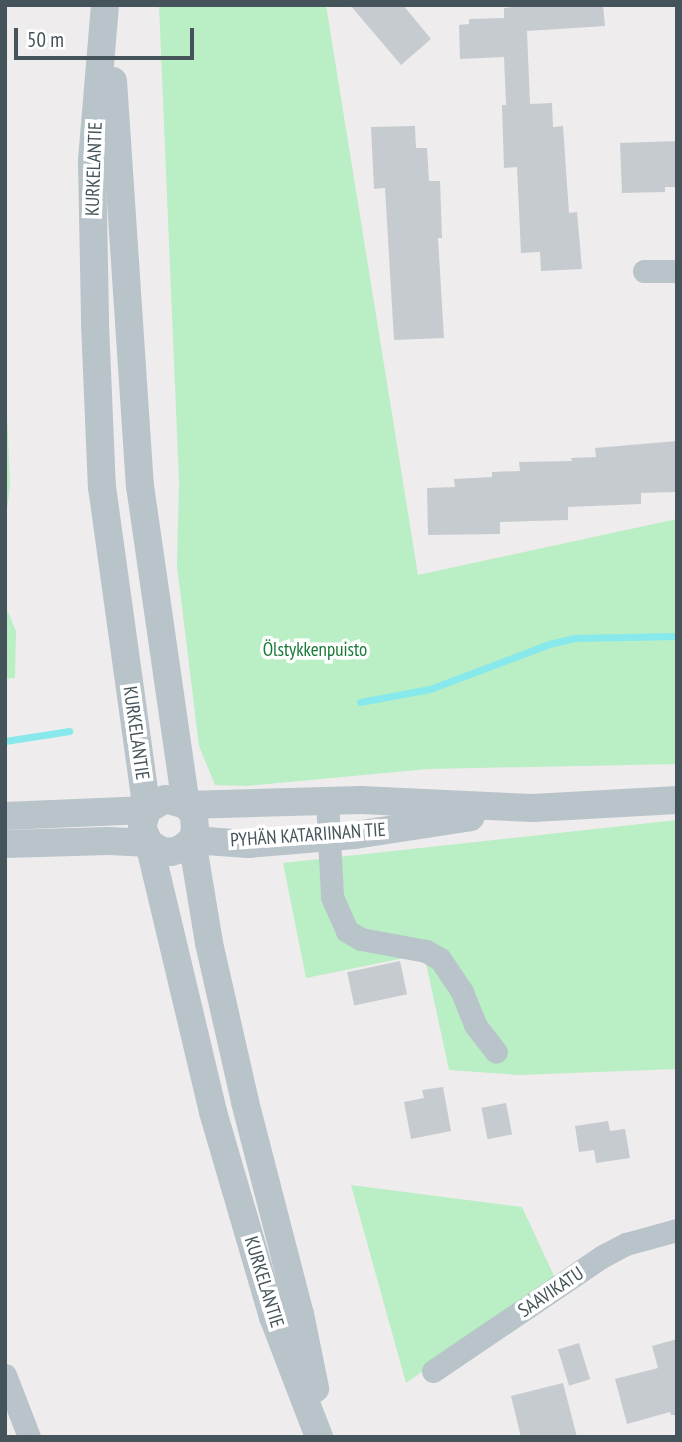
<!DOCTYPE html>
<meta charset="utf-8">
<style>
body{margin:0}
#map{position:relative;width:682px;height:1442px;overflow:hidden;background:#efeced;font-family:"PT Sans Narrow",sans-serif}
div>[style]{position:absolute}
.green>*{inset:0;background:#baeec4}
.stream>*{height:7px;margin:-3.5px;padding:0 3.5px;transform-origin:3.5px;border-radius:3.5px;background:#87e9eb}
.building>*{inset:0;background:#c6cbd0;transform-origin:0 0}
.minor>*{height:23px;margin:-11.5px;padding:0 11.5px;transform-origin:11.5px;border-radius:11.5px;background:#b8c4ca}
.tertiary>*{height:28px;margin:-14px;padding:0 14px;transform-origin:14px;border-radius:14px;background:#b8c4ca}
span{translate:-50% -50%;white-space:nowrap;text-align:center;line-height:1.15;-webkit-text-stroke:7px #fff;paint-order:stroke}
.street-label{font-size:19px;color:#45545a}
.park-label{font-size:19px;color:#177a36}
.frame{position:absolute;inset:0;border:7px solid #45545a;pointer-events:none}
.scale{position:absolute;left:14px;top:28px;width:180px;height:32px;box-sizing:border-box;border:4px solid #45545a;border-top:0;padding-left:9px;font-size:21px;line-height:24px;white-space:nowrap;color:#45545a;-webkit-text-stroke:5px #fff;paint-order:stroke}
</style>
<div id="map">
<div class="green">
<i style="clip-path:polygon(159px 5px,326px 5px,418px 575px,677px 519px,677px 764px,428px 769px,246px 786px,215px 785px,199px 746px,177px 566px,179px 481px)"></i>
<i style="clip-path:polygon(5px 361px,10px 484px,5px 529px)"></i>
<i style="clip-path:polygon(5px 605px,16px 631px,15px 678px,5px 679px)"></i>
<i style="clip-path:polygon(677px 820px,677px 1069px,519px 1075px,449px 1070px,424px 954px,306px 978px,283px 863px)"></i>
<i style="clip-path:polygon(351px 1185px,522px 1207px,555px 1278px,406px 1383px)"></i>
</div>
<div class="stream">
<i style="left:360px;top:702px;width:71px;rotate:-10.5deg"></i>
<i style="left:430px;top:689px;width:127px;rotate:-20.7deg"></i>
<i style="left:549px;top:644px;width:28px;rotate:-13deg"></i>
<i style="left:576px;top:638px;width:101px;rotate:-1.1deg"></i>
<i style="left:5px;top:741px;width:65px;rotate:-8.9deg"></i>
</div>
<div class="building">
<i style="clip-path:polygon(350px 5px,403px 5px,431px 39px,401px 65px)"></i>
<i style="clip-path:polygon(535px 5px,603px 5px,605px 26px,527px 31px,530px 104px,552px 103px,553px 127px,563px 126px,569px 213px,577px 212px,582px 269px,541px 271px,540px 252px,521px 253px,517px 167px,504px 168px,502px 105px,506px 105px,504px 57px,460px 59px,459px 25px,469px 24px,469px 19px,504px 18px,504px 8px)"></i>
<i style="clip-path:polygon(415px 126px,416px 148px,427px 148px,429px 181px,440px 181px,442px 238px,438px 238px,444px 338px,394px 340px,385px 188px,374px 189px,371px 127px)"></i>
<i style="clip-path:polygon(677px 141px,677px 187px,665px 187px,665px 192px,622px 193px,620px 143px)"></i>
<i style="clip-path:polygon(677px 441px,677px 492px,641px 493px,641px 504px,568px 507px,568px 520px,500px 522px,500px 534px,428px 535px,427px 488px,455px 487px,454px 479px,492px 477px,492px 472px,520px 471px,519px 462px,572px 461px,571px 458px,596px 457px,595px 448px)"></i>
<i style="left:400px;top:961px;width:34px;height:54px;rotate:78deg"></i>
<i style="clip-path:polygon(443px 1087px,451px 1131px,411px 1139px,404px 1102px,424px 1098px,422px 1090px)"></i>
<i style="left:506px;top:1103px;width:32px;height:25px;rotate:79deg"></i>
<i style="clip-path:polygon(608px 1121px,610px 1131px,625px 1129px,630px 1158px,596px 1163px,594px 1150px,579px 1152px,575px 1126px)"></i>
<i style="clip-path:polygon(677px 1339px,677px 1415px,671px 1415px,670px 1412px,627px 1424px,615px 1379px,658px 1368px,652px 1346px)"></i>
<i style="left:579px;top:1343px;width:38px;height:22px;rotate:73deg"></i>
<i style="clip-path:polygon(563px 1383px,577px 1437px,521px 1437px,511px 1396px)"></i>
</div>
<div class="minor">
<i style="left:644px;top:271px;width:33px"></i>
<i style="left:327px;top:800px;width:97px;rotate:87deg"></i>
<i style="left:332px;top:897px;width:37px;rotate:66deg"></i>
<i style="left:347px;top:931px;width:16px;rotate:30deg"></i>
<i style="left:361px;top:939px;width:66px;rotate:10.5deg"></i>
<i style="left:426px;top:951px;width:16px;rotate:30deg"></i>
<i style="left:440px;top:959px;width:40px;rotate:56deg"></i>
<i style="left:462px;top:992px;width:35px;rotate:68deg"></i>
<i style="left:475px;top:1025px;width:34px;rotate:52deg"></i>
<i style="left:433px;top:1371px;width:205px;rotate:-34.1deg"></i>
<i style="left:603px;top:1256px;width:26px;rotate:-28deg"></i>
<i style="left:626px;top:1244px;width:53px;rotate:-15.4deg"></i>
<i style="left:5px;top:1375px;width:66px;rotate:68.8deg"></i>
</div>
<div class="tertiary">
<i style="left:105px;top:5px;width:157px;rotate:94.8deg"></i>
<i style="left:92px;top:161px;width:162px;rotate:88.9deg"></i>
<i style="left:95px;top:323px;width:164px;rotate:87.6deg"></i>
<i style="left:102px;top:487px;width:326px;rotate:82.1deg"></i>
<i style="left:147px;top:810px;width:18px;rotate:106deg"></i>
<i style="left:142px;top:827px;width:17px;rotate:66deg"></i>
<i style="left:149px;top:843px;width:277px;rotate:76.6deg"></i>
<i style="left:213px;top:1112px;width:214px;rotate:73.7deg"></i>
<i style="left:273px;top:1317px;width:129px;rotate:69deg"></i>
<i style="left:113px;top:81px;width:406px;rotate:86.2deg"></i>
<i style="left:140px;top:486px;width:322px;rotate:81.8deg"></i>
<i style="left:186px;top:805px;width:13px;rotate:51deg"></i>
<i style="left:194px;top:815px;width:15px;rotate:86deg"></i>
<i style="left:195px;top:830px;width:10px;rotate:107deg"></i>
<i style="left:192px;top:840px;width:104px;rotate:80.6deg"></i>
<i style="left:209px;top:943px;width:163px;rotate:77.2deg"></i>
<i style="left:245px;top:1102px;width:219px;rotate:75.5deg"></i>
<i style="left:300px;top:1314px;width:76px;rotate:78.5deg"></i>
<i style="left:5px;top:816px;width:142px;rotate:-2.4deg"></i>
<i style="left:147px;top:810px;width:21px;rotate:-31deg"></i>
<i style="left:165px;top:799px;width:22px;rotate:16deg"></i>
<i style="left:186px;top:805px;width:175px;rotate:-1.6deg"></i>
<i style="left:361px;top:800px;width:172px;rotate:2.7deg"></i>
<i style="left:533px;top:808px;width:144px;rotate:-3.2deg"></i>
<i style="left:5px;top:844px;width:104px;rotate:-1.7deg"></i>
<i style="left:109px;top:841px;width:40px;rotate:2.9deg"></i>
<i style="left:149px;top:843px;width:15px;rotate:32deg"></i>
<i style="left:162px;top:851px;width:9px;rotate:6deg"></i>
<i style="left:171px;top:852px;width:10px;rotate:-17deg"></i>
<i style="left:181px;top:849px;width:14px;rotate:-39deg"></i>
<i style="left:192px;top:840px;width:56px;rotate:4.1deg"></i>
<i style="left:248px;top:844px;width:107px;rotate:-4.8deg"></i>
<i style="left:355px;top:835px;width:117px;rotate:-8.8deg"></i>
</div>
<div class="street-label">
<span style="left:94px;top:169px;rotate:-88deg">KURKELANTIE</span>
<span style="left:136px;top:733px;rotate:82deg">KURKELANTIE</span>
<span style="left:308px;top:835px;rotate:-4deg">PYHÄN KATARIINAN TIE</span>
<span style="left:264px;top:1282px;rotate:73deg">KURKELANTIE</span>
<span style="left:551px;top:1292px;rotate:-34deg">SAAVIKATU</span>
</div>
<div class="park-label">
<span style="left:315px;top:650px">Ölstykkenpuisto</span>
</div>
<div class="frame"></div>
<div class="scale">50 m</div>
</div>
